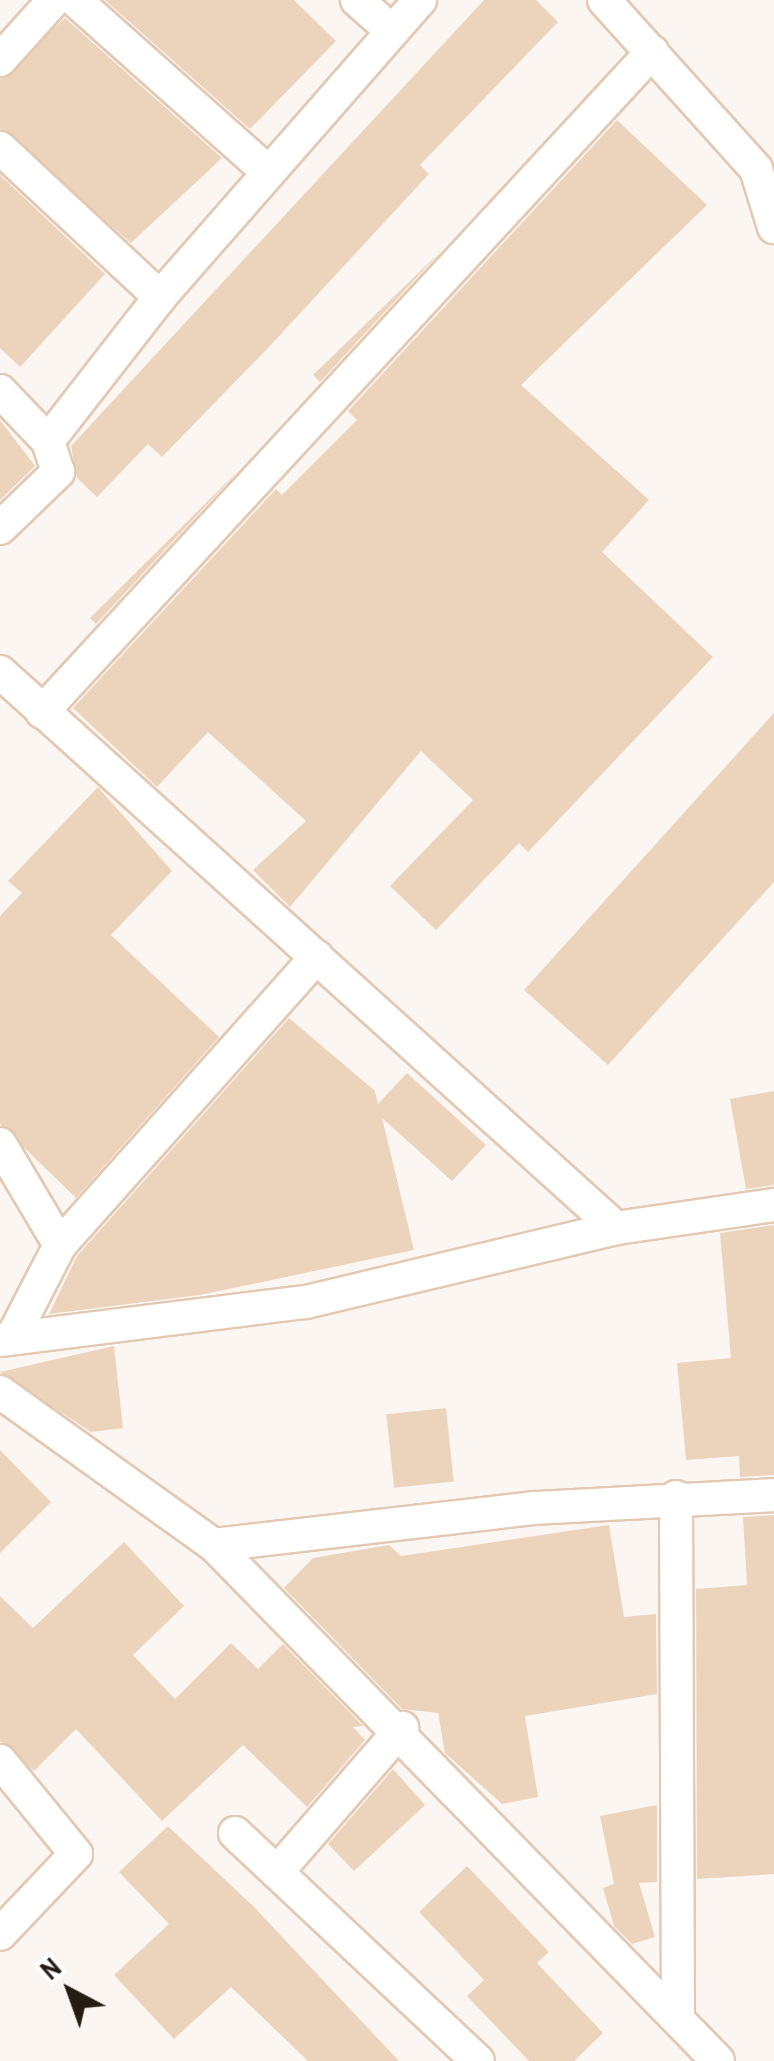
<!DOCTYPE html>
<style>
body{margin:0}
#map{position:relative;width:774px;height:2061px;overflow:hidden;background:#fbf6f1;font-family:"Archivo Narrow",sans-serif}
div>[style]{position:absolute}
.building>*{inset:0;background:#ecd3bc;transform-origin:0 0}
.roads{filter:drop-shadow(2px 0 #e3c9b3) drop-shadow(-2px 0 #e3c9b3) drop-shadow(0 2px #e3c9b3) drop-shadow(0 -2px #e3c9b3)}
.minor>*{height:32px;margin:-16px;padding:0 16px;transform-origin:16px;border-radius:16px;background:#fff}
span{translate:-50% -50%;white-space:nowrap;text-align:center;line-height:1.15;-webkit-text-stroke:10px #fff;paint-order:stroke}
.north{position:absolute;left:20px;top:1941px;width:100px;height:100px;-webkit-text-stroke:8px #fff;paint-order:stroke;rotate:319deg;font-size:28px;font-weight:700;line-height:40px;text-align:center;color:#251c14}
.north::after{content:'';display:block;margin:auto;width:35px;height:45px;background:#251c14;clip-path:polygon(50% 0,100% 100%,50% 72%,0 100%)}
</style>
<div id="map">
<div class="building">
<i style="clip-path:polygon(105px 0,294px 0,336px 41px,250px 129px)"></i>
<i style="clip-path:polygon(484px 0,536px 0,558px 22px,420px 165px,429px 174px,268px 348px,162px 457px,148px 444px,97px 497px,77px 478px,71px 446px)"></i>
<i style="clip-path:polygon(65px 18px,222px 158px,131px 243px,0 129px,0 79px)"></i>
<i style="clip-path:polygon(617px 120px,707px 205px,521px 385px,649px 500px,602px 552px,713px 657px,528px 852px,519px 843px,436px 930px,390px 886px,473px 800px,421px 751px,290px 907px,253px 870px,306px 821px,208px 732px,157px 787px,73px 708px,276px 489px,282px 495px,357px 420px,348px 411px)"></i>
<i style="clip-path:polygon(0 175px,105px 274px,20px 367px,0 348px)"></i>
<i style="clip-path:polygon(442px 250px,320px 382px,313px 375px)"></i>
<i style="clip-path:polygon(0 420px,35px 466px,0 500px)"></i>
<i style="clip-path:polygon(240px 469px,96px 624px,90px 618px)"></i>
<i style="clip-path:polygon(774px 713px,774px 882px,608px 1065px,524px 990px)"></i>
<i style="clip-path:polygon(98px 787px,172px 871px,111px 935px,219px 1037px,76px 1198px,0 1124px,0 916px,22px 893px,8px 881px)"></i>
<i style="clip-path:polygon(289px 1018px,375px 1091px,378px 1104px,407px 1073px,486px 1145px,452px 1181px,382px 1118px,414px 1250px,200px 1295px,49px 1314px,77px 1256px)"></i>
<i style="clip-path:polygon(774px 1091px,774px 1185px,746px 1189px,730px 1099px)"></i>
<i style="clip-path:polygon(774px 1225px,774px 1475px,740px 1477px,739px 1456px,686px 1460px,677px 1363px,731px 1358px,720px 1233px)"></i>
<i style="clip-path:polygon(114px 1346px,123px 1428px,91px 1432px,0 1372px)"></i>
<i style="left:446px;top:1408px;width:74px;height:60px;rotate:84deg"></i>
<i style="clip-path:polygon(0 1450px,51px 1502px,0 1553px)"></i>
<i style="clip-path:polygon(774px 1515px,774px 1874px,697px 1879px,696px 1589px,747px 1585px,743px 1517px)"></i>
<i style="clip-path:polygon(609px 1525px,624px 1617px,656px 1614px,657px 1694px,525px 1716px,538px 1797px,502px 1804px,445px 1753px,438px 1713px,402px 1709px,284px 1588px,313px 1558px,389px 1545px,401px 1556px)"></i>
<i style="clip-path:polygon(124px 1542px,184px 1606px,133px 1655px,175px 1699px,231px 1643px,258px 1669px,283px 1644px,363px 1726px,353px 1727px,365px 1740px,307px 1807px,243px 1745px,162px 1821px,76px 1729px,34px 1771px,0 1741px,0 1596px,33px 1628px)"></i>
<i style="clip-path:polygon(393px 1769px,425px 1805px,354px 1871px,328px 1844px)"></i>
<i style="clip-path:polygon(657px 1805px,657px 1882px,639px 1883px,655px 1937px,632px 1944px,614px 1926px,603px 1888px,614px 1884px,600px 1816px)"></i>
<i style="clip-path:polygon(168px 1826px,254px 1907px,399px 2061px,308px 2061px,231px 1987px,174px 2039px,114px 1975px,169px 1924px,119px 1872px)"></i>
<i style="clip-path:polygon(467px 1866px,549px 1952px,537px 1963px,603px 2033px,574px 2061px,529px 2061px,467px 1996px,484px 1980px,419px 1912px)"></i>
</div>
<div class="roads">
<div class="minor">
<i style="left:75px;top:0;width:257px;rotate:41.7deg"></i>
<i style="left:357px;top:0;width:47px;rotate:41.5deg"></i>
<i style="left:604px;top:0;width:227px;rotate:48deg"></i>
<i style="left:756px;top:169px;width:61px;rotate:72.8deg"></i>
<i style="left:0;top:60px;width:81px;rotate:-48deg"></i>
<i style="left:0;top:148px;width:219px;rotate:43deg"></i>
<i style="left:0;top:391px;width:69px;rotate:46.2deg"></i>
<i style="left:0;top:528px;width:81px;rotate:-44deg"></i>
<i style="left:58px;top:472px;width:33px;rotate:-108deg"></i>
<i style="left:48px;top:441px;width:182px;rotate:-52.1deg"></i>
<i style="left:160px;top:297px;width:395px;rotate:-48.8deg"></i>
<i style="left:0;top:672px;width:830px;rotate:42.07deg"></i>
<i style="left:42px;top:712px;width:899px;rotate:-47.25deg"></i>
<i style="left:0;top:1144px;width:117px;rotate:59.3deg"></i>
<i style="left:60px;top:1245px;width:105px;rotate:117.3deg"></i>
<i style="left:60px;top:1245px;width:386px;rotate:-48.3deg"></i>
<i style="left:0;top:1340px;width:308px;rotate:-7.1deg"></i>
<i style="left:306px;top:1302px;width:319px;rotate:-13.4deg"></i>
<i style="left:616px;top:1228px;width:160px;rotate:-8.3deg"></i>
<i style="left:0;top:1392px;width:263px;rotate:35.6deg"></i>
<i style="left:214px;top:1545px;width:721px;rotate:45.67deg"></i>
<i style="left:676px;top:1497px;width:519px;rotate:89.78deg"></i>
<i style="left:214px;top:1545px;width:323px;rotate:-6.6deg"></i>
<i style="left:535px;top:1508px;width:239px;rotate:-3.1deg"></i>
<i style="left:0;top:1761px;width:120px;rotate:50.7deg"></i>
<i style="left:76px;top:1854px;width:110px;rotate:133.5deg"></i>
<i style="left:235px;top:1833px;width:333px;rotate:43.2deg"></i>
<i style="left:277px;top:1872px;width:191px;rotate:-49deg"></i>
</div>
</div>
<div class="north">N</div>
</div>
